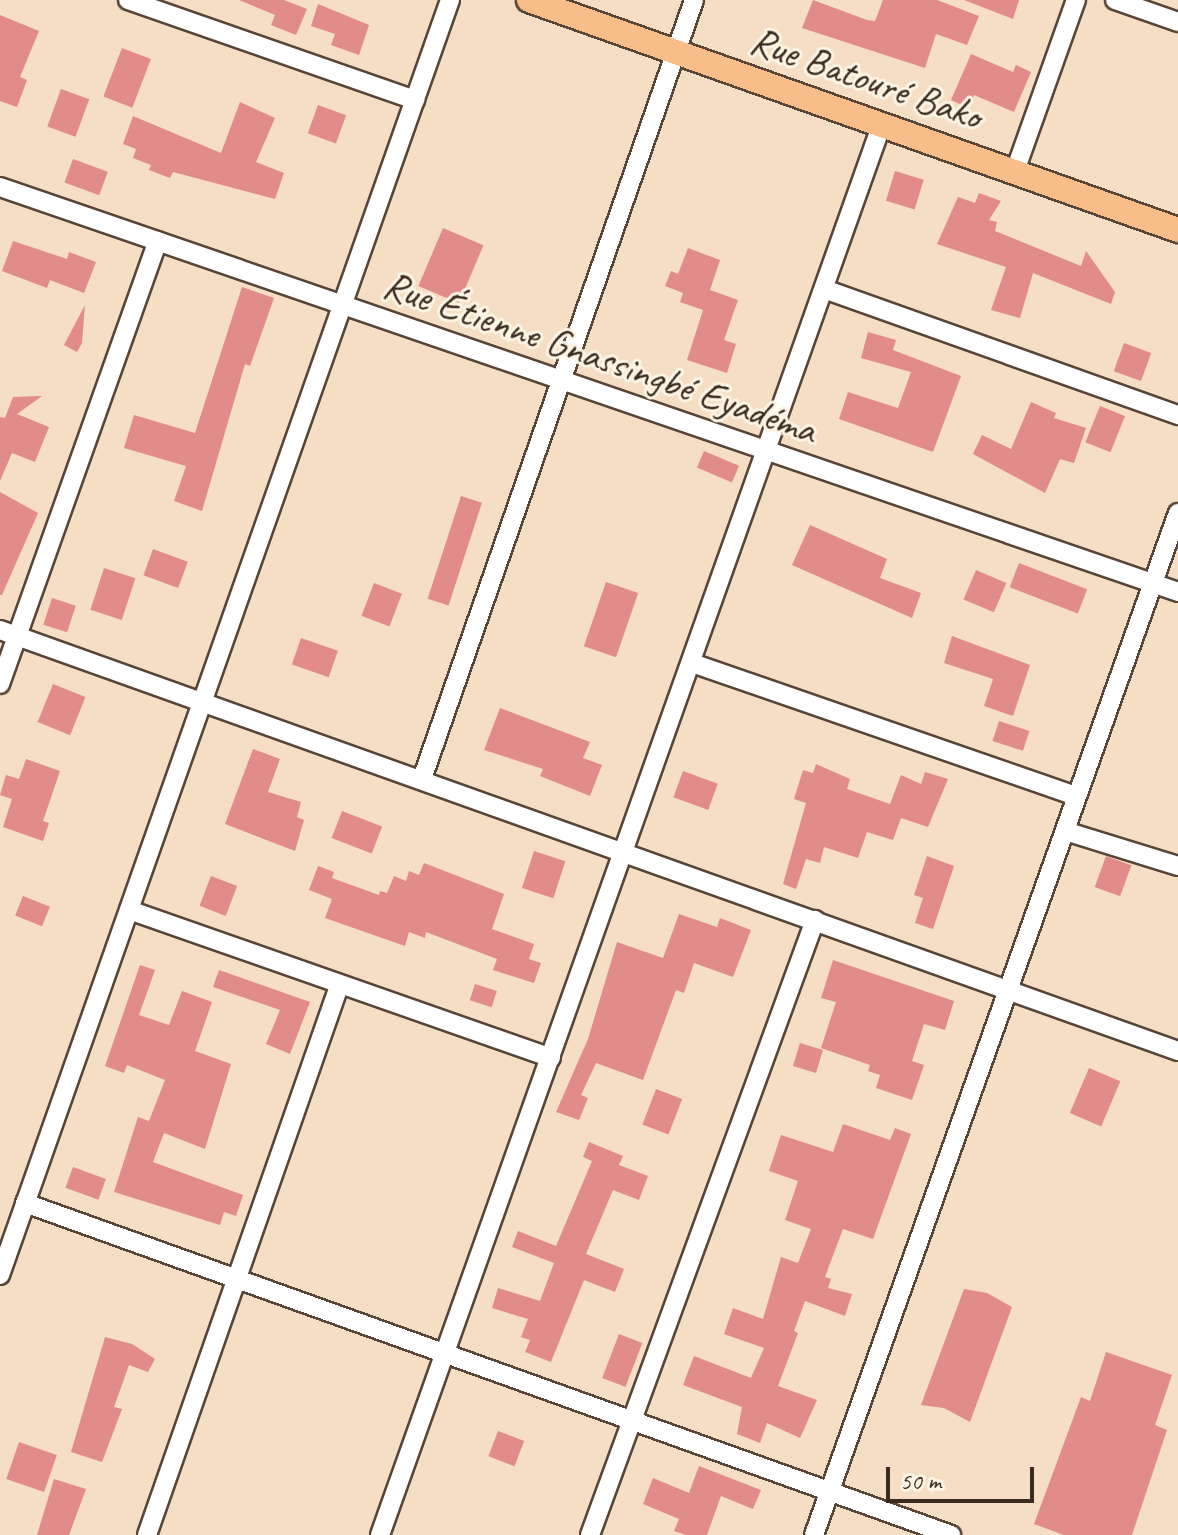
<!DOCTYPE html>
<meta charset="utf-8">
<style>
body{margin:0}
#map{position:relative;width:1178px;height:1535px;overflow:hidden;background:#f5dec3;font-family:Caveat,sans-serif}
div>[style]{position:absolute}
.building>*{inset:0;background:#e18b8a;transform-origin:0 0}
.roads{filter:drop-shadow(2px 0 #574537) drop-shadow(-2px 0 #574537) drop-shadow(0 2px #574537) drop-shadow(0 -2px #574537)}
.minor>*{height:18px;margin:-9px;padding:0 9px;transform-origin:9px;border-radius:9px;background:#fff}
.major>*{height:24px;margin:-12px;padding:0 12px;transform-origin:12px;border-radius:12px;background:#f8bd89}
span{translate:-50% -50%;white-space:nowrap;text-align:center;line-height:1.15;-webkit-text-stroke:6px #fcf5e5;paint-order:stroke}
.street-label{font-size:40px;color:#3b2a1e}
.scale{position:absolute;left:886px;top:1467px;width:148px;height:36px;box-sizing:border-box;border:4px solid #3b2a1e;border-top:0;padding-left:10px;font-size:24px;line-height:28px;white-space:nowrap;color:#3b2a1e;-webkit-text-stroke:6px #fcf5e5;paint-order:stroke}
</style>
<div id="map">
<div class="building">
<i style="clip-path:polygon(239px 0,284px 0,307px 9px,296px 35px,271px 25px,275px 15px)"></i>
<i style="clip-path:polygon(813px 0,867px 20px,875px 21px,883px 0,937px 0,979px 16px,967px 45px,936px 34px,925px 68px,802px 28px)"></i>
<i style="clip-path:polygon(964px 0,1019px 0,1013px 19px)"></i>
<i style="clip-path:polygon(318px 4px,369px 25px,359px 55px,331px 45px,335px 34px,311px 26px)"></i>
<i style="clip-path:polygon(0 15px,39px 31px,20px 77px,27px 80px,17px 107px,0 101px)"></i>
<i style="left:122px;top:48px;width:31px;height:52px;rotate:21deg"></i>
<i style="clip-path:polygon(971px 54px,1013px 72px,1016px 65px,1031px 72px,1014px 112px,974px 95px,968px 108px,951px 100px)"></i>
<i style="left:61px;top:89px;width:30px;height:40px;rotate:20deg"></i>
<i style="clip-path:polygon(240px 102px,275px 118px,256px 162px,284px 173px,275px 199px,173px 172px,170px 178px,149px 170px,151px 165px,133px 158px,136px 149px,123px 144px,133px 116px,221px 153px)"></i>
<i style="left:318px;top:105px;width:30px;height:30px;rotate:20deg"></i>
<i style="left:73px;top:159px;width:37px;height:25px;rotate:20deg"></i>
<i style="left:895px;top:171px;width:30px;height:31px;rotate:17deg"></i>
<i style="clip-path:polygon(979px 193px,1001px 201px,989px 220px,997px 222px,995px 231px,1081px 266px,1086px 251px,1115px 292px,1111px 304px,1033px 273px,1020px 318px,991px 310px,1006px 267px,937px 244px,958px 197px,975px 203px)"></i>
<i style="left:443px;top:228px;width:44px;height:63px;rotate:23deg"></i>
<i style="clip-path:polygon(13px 241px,67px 259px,69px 252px,96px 262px,84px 293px,50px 280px,47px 288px,2px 271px)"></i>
<i style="clip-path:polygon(688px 248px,720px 260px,710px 290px,738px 300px,724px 340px,736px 344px,727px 373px,687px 360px,703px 310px,680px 302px,683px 293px,665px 286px,671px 271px,678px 274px)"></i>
<i style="clip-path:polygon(242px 287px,274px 298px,250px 366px,245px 364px,202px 511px,174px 501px,186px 466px,124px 448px,134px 415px,195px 433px)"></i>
<i style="clip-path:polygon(85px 305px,82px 343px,77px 352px,64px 345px)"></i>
<i style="clip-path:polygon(868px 332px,896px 340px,893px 350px,961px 376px,933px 452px,839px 419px,848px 392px,898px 408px,911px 372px,861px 358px)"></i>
<i style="left:1124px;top:343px;width:29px;height:30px;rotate:20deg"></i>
<i style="clip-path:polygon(42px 396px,17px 414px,49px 427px,35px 462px,12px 453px,0 481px,0 417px,5px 418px,13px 397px)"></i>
<i style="clip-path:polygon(1031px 402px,1056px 413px,1054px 418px,1086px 428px,1074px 463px,1060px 459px,1045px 493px,973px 454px,982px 435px,1011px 449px)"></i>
<i style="left:1100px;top:406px;width:27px;height:39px;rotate:22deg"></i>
<i style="left:704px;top:451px;width:38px;height:18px;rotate:23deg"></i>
<i style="clip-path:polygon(0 492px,38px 513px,2px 595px,0 595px)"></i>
<i style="left:461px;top:496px;width:22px;height:108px;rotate:18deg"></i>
<i style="clip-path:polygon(810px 525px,887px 559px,880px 578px,921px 593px,912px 618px,792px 565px)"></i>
<i style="left:153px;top:549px;width:37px;height:28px;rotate:20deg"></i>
<i style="left:1019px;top:563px;width:73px;height:26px;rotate:21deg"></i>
<i style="left:104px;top:568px;width:33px;height:44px;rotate:18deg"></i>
<i style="left:976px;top:570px;width:33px;height:32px;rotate:23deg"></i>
<i style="left:606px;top:582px;width:34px;height:68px;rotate:19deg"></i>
<i style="left:374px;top:583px;width:30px;height:35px;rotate:21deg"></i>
<i style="left:52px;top:598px;width:25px;height:28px;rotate:18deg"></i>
<i style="clip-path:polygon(952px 636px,1030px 665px,1013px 716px,984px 706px,993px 679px,944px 663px)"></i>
<i style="left:301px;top:638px;width:39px;height:28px;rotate:19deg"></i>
<i style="left:53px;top:684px;width:35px;height:41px;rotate:22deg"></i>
<i style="clip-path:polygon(500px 708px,590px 742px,583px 758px,602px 765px,590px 796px,540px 776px,543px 769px,484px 750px)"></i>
<i style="left:999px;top:721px;width:32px;height:21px;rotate:18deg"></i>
<i style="clip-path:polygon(253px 749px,280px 759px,268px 792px,301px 802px,297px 817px,304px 820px,295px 851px,225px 824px)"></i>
<i style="clip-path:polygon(26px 759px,60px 771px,43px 821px,49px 823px,43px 841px,3px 827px,12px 799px,0 795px,6px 775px,19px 779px)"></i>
<i style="clip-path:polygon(816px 764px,850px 779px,847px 789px,890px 804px,901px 775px,921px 784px,925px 772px,948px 779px,928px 827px,901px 818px,893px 840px,867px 832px,858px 858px,824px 847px,820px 863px,806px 859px,796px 889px,783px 884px,806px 803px,794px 799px,803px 770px,813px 773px)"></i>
<i style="left:683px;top:771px;width:37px;height:28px;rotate:20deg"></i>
<i style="left:342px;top:811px;width:43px;height:29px;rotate:21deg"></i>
<i style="left:534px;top:851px;width:33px;height:39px;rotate:18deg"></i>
<i style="clip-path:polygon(927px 856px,954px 866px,933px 929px,915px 923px,923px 898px,914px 895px)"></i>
<i style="left:1106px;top:856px;width:27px;height:33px;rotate:20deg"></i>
<i style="clip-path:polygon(424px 863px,504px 894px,492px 929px,534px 944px,529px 959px,541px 963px,534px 983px,493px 970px,497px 959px,426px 932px,425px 938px,409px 932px,405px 946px,325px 918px,332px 899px,309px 890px,318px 866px,334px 872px,332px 878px,379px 895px,380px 891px,387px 893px,394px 876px,406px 881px,409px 871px,419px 875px)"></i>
<i style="left:211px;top:876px;width:28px;height:32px;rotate:21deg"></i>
<i style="left:23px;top:896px;width:29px;height:21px;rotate:22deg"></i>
<i style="clip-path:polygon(679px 914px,717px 927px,720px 918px,751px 930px,733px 977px,694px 963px,684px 993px,676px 990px,643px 1080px,596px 1063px,581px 1095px,588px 1098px,579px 1120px,556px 1112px,588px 1039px,617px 942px,663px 958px)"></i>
<i style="clip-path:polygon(833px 960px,954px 1001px,945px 1030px,924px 1024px,912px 1061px,924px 1065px,912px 1100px,876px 1088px,880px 1075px,868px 1071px,870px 1065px,821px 1048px,836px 1002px,821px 998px)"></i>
<i style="clip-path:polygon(140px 965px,155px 970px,139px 1015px,169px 1025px,182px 991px,212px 1002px,195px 1051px,231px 1064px,205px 1149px,164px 1133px,153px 1162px,243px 1195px,236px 1216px,224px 1212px,220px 1225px,114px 1192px,138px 1117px,149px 1121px,165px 1080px,127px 1065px,124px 1073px,105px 1066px)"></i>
<i style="clip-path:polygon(219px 970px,310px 1002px,290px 1054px,266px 1044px,280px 1010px,213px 987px)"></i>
<i style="left:475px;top:984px;width:23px;height:17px;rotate:18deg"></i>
<i style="left:800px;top:1043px;width:24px;height:24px;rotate:17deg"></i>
<i style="left:1089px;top:1068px;width:34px;height:49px;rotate:23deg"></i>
<i style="left:656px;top:1089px;width:28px;height:38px;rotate:21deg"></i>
<i style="clip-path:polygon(843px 1124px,890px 1140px,895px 1128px,911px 1134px,873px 1239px,843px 1229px,825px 1277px,831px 1279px,828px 1288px,852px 1294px,845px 1316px,805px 1301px,794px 1331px,798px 1333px,778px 1386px,817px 1400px,800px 1438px,767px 1423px,760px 1443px,737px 1434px,742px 1407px,683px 1385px,694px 1356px,751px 1378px,764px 1348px,724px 1334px,733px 1308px,763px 1319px,781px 1257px,798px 1263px,811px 1229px,785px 1220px,798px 1181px,769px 1171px,781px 1135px,833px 1152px)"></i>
<i style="clip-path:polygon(589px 1142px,623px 1156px,619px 1165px,648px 1176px,639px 1200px,613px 1190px,586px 1254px,624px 1269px,615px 1292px,584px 1280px,551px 1362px,525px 1352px,530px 1340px,521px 1337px,528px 1319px,492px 1308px,498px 1288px,540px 1301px,554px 1263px,512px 1247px,518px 1231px,556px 1246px,592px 1161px,583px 1157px)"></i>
<i style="left:73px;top:1167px;width:35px;height:22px;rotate:20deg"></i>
<i style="clip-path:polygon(964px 1289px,987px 1293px,1012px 1307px,970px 1422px,944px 1408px,921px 1405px)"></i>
<i style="left:619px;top:1334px;width:25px;height:47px;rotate:21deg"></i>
<i style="clip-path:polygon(105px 1337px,132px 1344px,155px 1359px,148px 1372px,129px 1365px,114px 1407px,122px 1409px,102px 1462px,71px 1452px)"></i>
<i style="clip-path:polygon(1106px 1352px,1172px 1375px,1155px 1425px,1167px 1430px,1132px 1535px,1064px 1535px,1034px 1524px,1081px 1397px,1090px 1401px)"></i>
<i style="left:498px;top:1431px;width:28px;height:27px;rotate:21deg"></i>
<i style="left:19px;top:1442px;width:40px;height:39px;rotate:19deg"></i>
<i style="clip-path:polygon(699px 1466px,761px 1490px,753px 1509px,721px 1496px,707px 1535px,686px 1535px,674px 1531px,679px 1519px,643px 1504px,653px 1478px,689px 1493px)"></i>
<i style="clip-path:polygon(54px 1479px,86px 1489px,69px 1535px,37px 1535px)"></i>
</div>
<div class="roads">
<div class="minor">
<i style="left:128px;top:0;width:304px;rotate:19.2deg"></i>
<i style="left:1115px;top:0;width:67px;rotate:19.2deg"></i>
<i style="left:1015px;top:171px;width:182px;rotate:-70.4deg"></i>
<i style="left:0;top:187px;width:1246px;rotate:18.97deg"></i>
<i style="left:824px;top:289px;width:376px;rotate:19.6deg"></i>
<i style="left:0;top:630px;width:1251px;rotate:19.67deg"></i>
<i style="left:692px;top:663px;width:407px;rotate:19.1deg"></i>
<i style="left:0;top:684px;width:470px;rotate:-70.4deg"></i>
<i style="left:422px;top:779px;width:825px;rotate:-70.75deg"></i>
<i style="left:1065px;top:831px;width:118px;rotate:17.2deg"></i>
<i style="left:129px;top:910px;width:447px;rotate:19.3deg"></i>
<i style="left:25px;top:1203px;width:984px;rotate:19.72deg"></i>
<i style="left:0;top:1275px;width:1352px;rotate:-70.56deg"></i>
<i style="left:147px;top:1535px;width:582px;rotate:-70.72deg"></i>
<i style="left:380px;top:1535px;width:1498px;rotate:-70.42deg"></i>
<i style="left:590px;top:1535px;width:655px;rotate:-69.9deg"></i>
<i style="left:814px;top:1535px;width:1085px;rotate:-70.4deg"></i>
</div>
<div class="major">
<i style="left:529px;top:0;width:689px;rotate:19.51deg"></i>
</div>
</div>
<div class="street-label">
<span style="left:866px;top:78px;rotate:19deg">Rue Batouré Bako</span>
<span style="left:600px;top:357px;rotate:19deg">Rue Étienne Gnassingbé Eyadéma</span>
</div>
<div class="scale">50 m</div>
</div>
